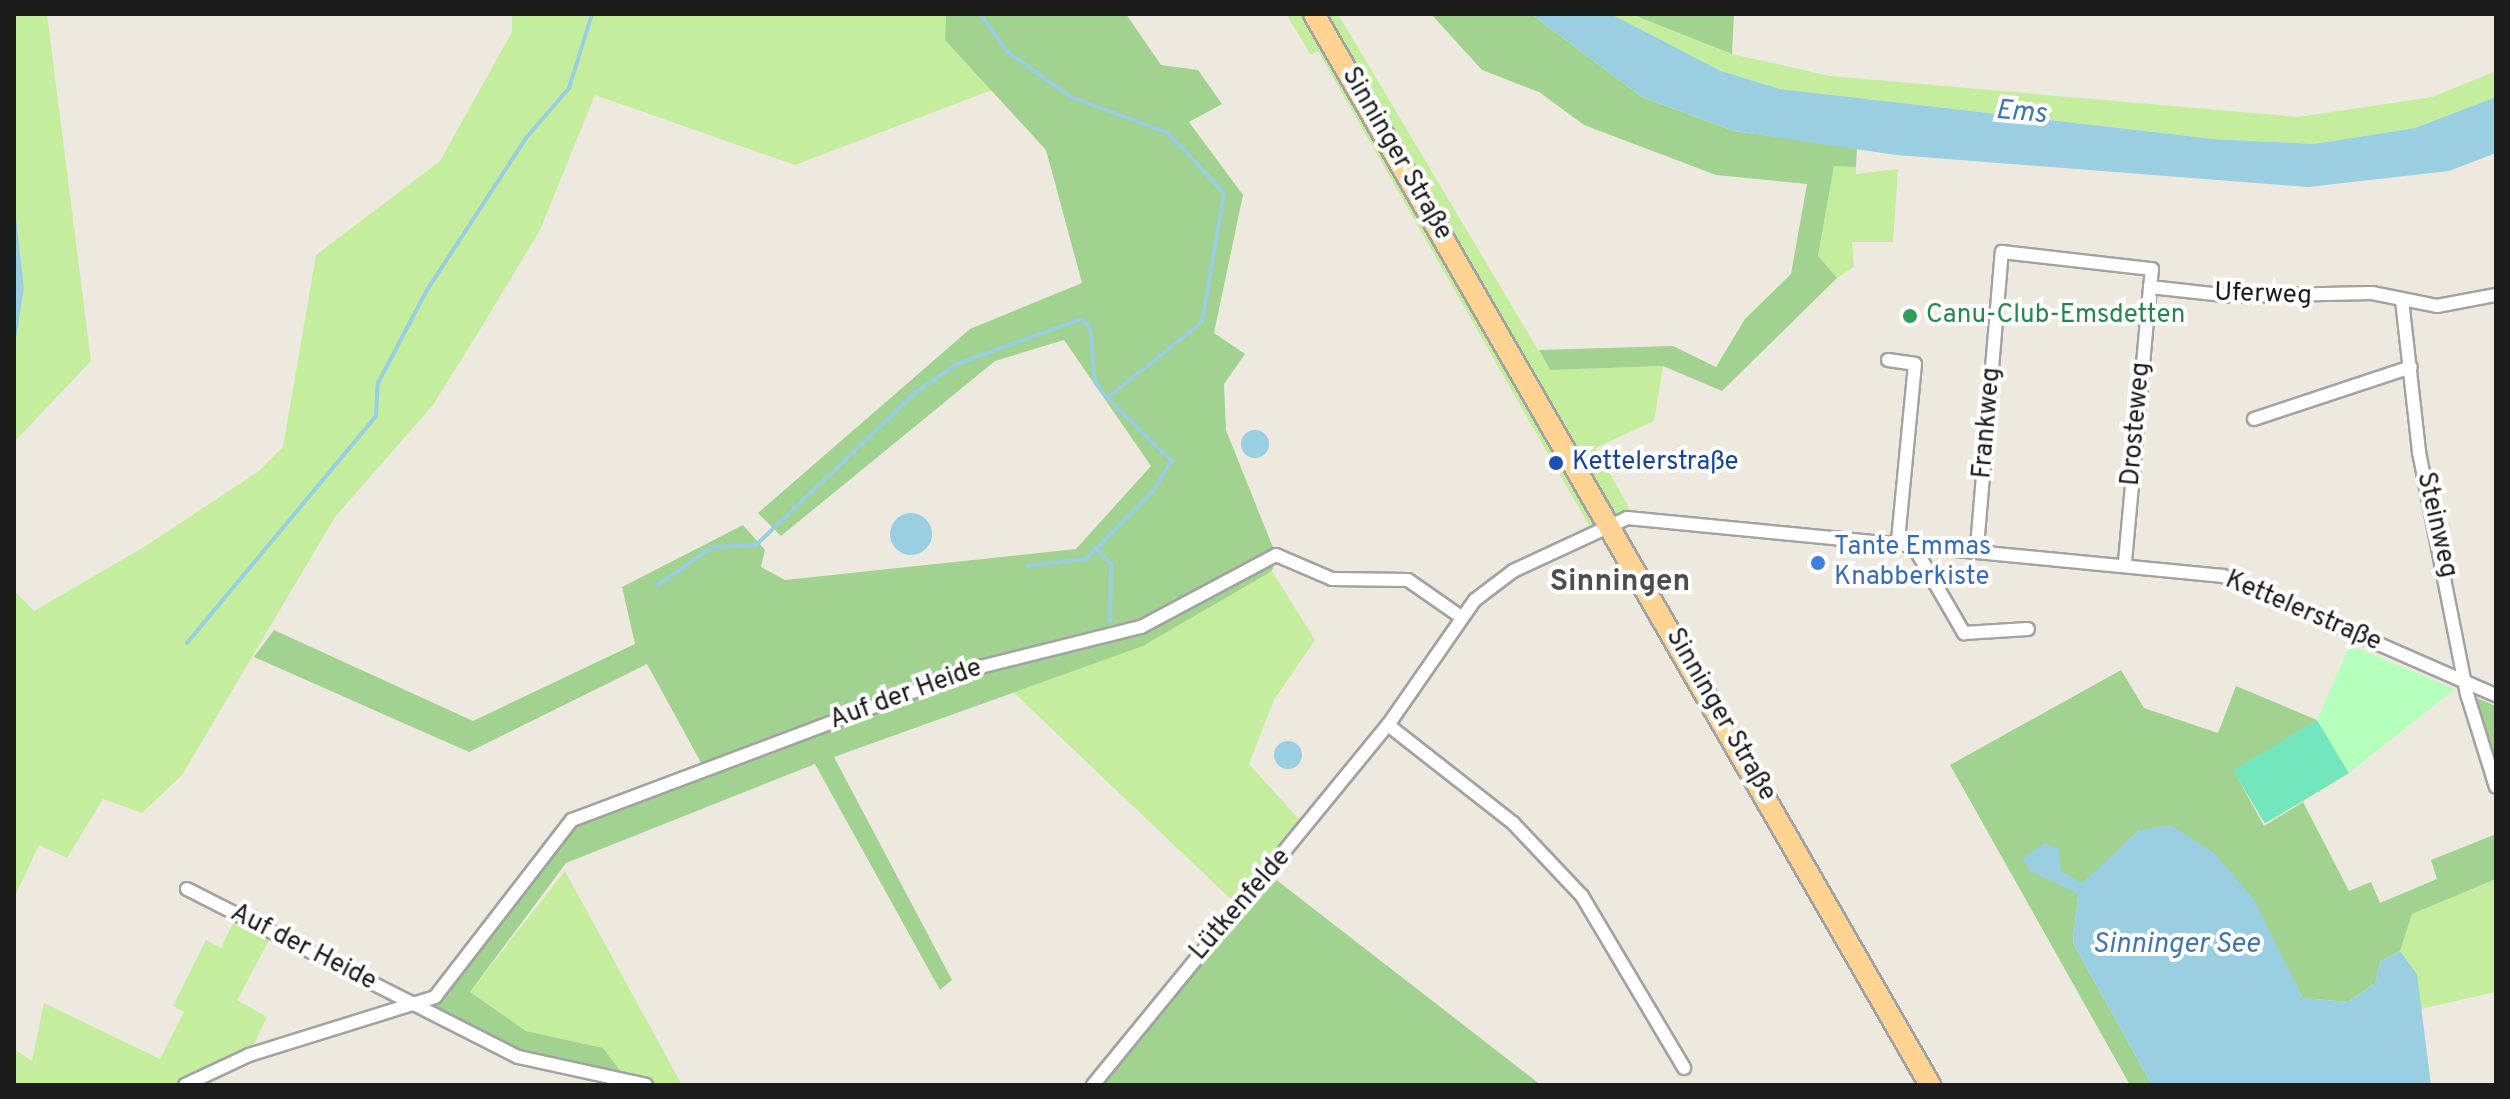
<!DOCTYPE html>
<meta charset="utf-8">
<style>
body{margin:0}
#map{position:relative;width:2510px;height:1099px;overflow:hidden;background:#eee9df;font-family:Overpass,sans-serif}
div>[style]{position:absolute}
.grass>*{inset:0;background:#c4ee9e}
.forest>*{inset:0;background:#a1d28f}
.park>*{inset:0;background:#b5ffbd}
.pitch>*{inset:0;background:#74e6bd;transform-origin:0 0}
.water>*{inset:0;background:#9acfe1}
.round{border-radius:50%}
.stream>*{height:4px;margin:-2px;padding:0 2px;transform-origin:2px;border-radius:2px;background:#9acfe1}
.roads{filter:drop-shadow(2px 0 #a2a2a2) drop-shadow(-2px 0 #a2a2a2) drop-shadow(0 2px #a2a2a2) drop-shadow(0 -2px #a2a2a2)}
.minor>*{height:12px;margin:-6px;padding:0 6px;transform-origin:6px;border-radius:6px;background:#fff}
.primary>*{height:20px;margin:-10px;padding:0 10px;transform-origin:10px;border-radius:10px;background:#ffd392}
.dots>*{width:22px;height:22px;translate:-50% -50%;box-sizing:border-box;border:4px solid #fff;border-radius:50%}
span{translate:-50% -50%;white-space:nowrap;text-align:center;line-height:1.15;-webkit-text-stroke:8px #fff;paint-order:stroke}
.street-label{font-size:26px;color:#1b1b1b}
.leisure-label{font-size:26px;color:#27864d}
.left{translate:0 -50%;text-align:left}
.transit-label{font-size:26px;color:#164399}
.shop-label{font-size:26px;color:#366cbe}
.water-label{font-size:28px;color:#3f76b2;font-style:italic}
.quarter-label{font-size:30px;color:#4e4e4e;font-weight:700}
.frame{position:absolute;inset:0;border:16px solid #1b1b1b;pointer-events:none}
</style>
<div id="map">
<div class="grass">
<i style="clip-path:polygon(14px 14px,47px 14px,91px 361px,14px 442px,14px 352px,24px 288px,14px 200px)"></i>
<i style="clip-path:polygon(512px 14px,946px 14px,945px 40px,992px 90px,795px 165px,595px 95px,540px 230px,481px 328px,433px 405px,335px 517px,182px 775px,142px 813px,103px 799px,67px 858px,39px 845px,15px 896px,14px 591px,34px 611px,144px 547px,259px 471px,283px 447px,316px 255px,440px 161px,512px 32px)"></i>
<i style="clip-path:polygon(1286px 14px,1338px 14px,1550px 370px,1663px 366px,1654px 421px,1595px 448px,1630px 509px,1627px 518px,1592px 531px,1318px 51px,1311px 55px)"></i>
<i style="clip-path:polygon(1611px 14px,1633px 14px,1732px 54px,1830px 76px,2298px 117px,2432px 97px,2496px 71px,2496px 97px,2415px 128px,2314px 144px,2214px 139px,1780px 89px,1721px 71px)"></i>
<i style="clip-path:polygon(1834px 165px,1856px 167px,1856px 174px,1898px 169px,1893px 242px,1852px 242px,1854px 267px,1837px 278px,1818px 257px)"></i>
<i style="clip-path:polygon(1272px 571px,1315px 640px,1274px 700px,1249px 764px,1307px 828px,1237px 905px,1013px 692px,1150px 642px)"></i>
<i style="clip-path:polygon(565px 871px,682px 1085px,628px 1081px,603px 1048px,526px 1031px,470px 992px)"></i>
<i style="clip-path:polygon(2496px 879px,2496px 992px,2420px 1009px,2417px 974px,2400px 951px,2412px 914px)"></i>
<i style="clip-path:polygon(237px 915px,273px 933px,237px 1000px,267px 1017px,249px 1055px,185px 1085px,14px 1085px,14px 1049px,32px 1061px,44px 1003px,160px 1059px,184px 1012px,173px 1006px,206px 940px,221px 948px)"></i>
</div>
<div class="forest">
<i style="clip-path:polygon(946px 14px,1126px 14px,1161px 65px,1198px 70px,1222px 104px,1189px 122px,1243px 195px,1214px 333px,1245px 354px,1224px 384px,1226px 430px,1276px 555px,1272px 571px,1143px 646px,834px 757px,952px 980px,940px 990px,815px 764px,566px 863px,470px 992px,526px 1031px,603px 1048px,628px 1081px,518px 1057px,419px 1007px,435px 997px,572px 820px,705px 770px,647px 664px,469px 752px,254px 657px,274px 630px,473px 721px,635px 644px,622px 587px,743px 525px,765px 550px,761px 567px,785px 580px,1076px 549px,1151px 466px,1064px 340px,995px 361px,781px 536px,758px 513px,970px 329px,1082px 283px,1046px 150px,945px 40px)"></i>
<i style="clip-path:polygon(1431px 14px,1531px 14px,1642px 97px,1734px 131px,1857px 148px,1856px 167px,1834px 166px,1818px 256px,1837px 278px,1722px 391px,1663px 366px,1550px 370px,1539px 350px,1673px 346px,1716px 367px,1745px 319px,1791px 274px,1807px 184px,1716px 175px,1584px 125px,1539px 92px,1482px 70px)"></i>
<i style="clip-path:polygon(1633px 14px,1734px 14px,1732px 54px,1634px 15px)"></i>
<i style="clip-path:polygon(2121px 670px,2144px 708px,2218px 733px,2236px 686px,2317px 720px,2235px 773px,2264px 826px,2303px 802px,2349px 891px,2371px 882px,2380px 903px,2437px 879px,2431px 860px,2496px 834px,2496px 879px,2412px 914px,2400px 951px,2381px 961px,2375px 983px,2348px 1002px,2303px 998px,2280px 958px,2139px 830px,2079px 887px,2073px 943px,2152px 1085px,2130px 1085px,1950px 765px)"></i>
<i style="clip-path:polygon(2467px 694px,2496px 706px,2496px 787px)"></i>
<i style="clip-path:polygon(1270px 875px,1541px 1085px,1093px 1085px)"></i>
</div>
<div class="park">
<i style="clip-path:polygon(2350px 645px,2455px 689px,2349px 773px,2317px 720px)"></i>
</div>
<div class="pitch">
<i style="left:2317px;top:720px;width:62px;height:98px;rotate:59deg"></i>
</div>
<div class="water">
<i style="clip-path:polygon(1531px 14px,1611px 14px,1721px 71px,1780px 89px,2214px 139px,2314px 144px,2415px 128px,2496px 97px,2496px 153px,2449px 171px,2308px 187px,1896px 155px,1734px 131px,1642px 97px)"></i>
<i style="clip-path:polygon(14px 200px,24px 288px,14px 352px)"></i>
<i class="round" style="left:1241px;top:430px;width:28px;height:28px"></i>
<i class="round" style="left:890px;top:513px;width:42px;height:42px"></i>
<i class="round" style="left:1274px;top:741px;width:28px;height:28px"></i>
<i style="clip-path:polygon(2171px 825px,2214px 853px,2253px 898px,2303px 998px,2348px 1002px,2375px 983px,2381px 961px,2400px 951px,2417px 974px,2431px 1085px,2152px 1085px,2073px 943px,2078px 894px,2030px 871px,2023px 858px,2045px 843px,2059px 849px,2061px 871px,2082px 883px,2139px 830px)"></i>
</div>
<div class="stream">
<i style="left:1095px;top:548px;width:23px;rotate:45deg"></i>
<i style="left:1111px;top:564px;width:57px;rotate:91deg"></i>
<i style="left:1027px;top:566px;width:59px;rotate:-6.8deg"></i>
<i style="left:1086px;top:559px;width:95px;rotate:-45.4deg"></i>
<i style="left:1153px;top:491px;width:36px;rotate:-58deg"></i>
<i style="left:1172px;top:461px;width:91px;rotate:-135.9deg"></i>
<i style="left:658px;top:585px;width:66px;rotate:-35.1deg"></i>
<i style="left:712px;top:547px;width:44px;rotate:-2.6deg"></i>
<i style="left:756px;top:545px;width:221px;rotate:-43.7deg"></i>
<i style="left:916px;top:392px;width:50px;rotate:-34.3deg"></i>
<i style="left:957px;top:364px;width:132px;rotate:-19.9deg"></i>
<i style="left:1081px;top:319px;width:12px;rotate:42deg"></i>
<i style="left:1090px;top:327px;width:55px;rotate:84.8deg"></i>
<i style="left:1095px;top:382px;width:20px;rotate:53deg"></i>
<i style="left:1107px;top:398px;width:122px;rotate:-38.7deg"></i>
<i style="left:1202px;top:322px;width:131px;rotate:-80.3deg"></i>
<i style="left:1224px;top:193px;width:82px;rotate:-133deg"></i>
<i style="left:1168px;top:133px;width:103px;rotate:-159.6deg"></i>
<i style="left:1071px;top:97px;width:77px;rotate:-144.5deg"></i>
<i style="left:1008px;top:52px;width:47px;rotate:-126.4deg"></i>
<i style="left:187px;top:643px;width:295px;rotate:-50.2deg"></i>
<i style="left:376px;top:416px;width:33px;rotate:-87deg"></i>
<i style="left:378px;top:383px;width:105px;rotate:-62.2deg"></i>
<i style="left:427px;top:290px;width:181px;rotate:-56.9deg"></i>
<i style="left:526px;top:138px;width:66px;rotate:-49.3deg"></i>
<i style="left:569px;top:88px;width:77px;rotate:-72.7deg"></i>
</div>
<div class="roads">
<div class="minor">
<i style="left:2402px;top:300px;width:153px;rotate:83.6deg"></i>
<i style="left:2419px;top:452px;width:247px;rotate:78.8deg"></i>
<i style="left:2467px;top:694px;width:97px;rotate:72.7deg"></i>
<i style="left:1888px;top:360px;width:27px;rotate:8deg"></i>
<i style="left:1915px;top:364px;width:177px;rotate:95.5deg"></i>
<i style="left:2254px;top:419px;width:165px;rotate:-18.3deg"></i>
<i style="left:1910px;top:540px;width:108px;rotate:59.9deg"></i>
<i style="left:1964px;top:633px;width:64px;rotate:-3.6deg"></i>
<i style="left:1977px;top:547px;width:296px;rotate:-85.2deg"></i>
<i style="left:2002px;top:252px;width:151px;rotate:6.5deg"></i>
<i style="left:2152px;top:269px;width:18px;rotate:96deg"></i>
<i style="left:2150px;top:287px;width:81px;rotate:6.3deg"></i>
<i style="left:2231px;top:296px;width:141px;rotate:-1.2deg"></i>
<i style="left:2372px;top:293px;width:66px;rotate:11.3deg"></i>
<i style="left:2437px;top:306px;width:60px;rotate:-10.6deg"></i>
<i style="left:2125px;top:562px;width:276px;rotate:-84.8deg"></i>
<i style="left:1388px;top:725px;width:159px;rotate:38.1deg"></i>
<i style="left:1513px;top:823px;width:100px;rotate:46.6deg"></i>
<i style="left:1582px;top:896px;width:200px;rotate:59.3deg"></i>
<i style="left:187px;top:889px;width:371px;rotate:26.9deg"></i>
<i style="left:518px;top:1057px;width:131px;rotate:12.3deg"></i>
<i style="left:185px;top:1085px;width:71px;rotate:-25.1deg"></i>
<i style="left:249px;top:1055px;width:195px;rotate:-17.3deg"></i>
<i style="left:435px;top:997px;width:224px;rotate:-52.3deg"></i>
<i style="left:572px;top:820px;width:436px;rotate:-20.6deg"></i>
<i style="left:980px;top:667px;width:166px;rotate:-14deg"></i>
<i style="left:1141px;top:627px;width:153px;rotate:-28.1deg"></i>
<i style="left:1276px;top:555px;width:61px;rotate:23.2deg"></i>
<i style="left:1332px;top:579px;width:76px;rotate:0.8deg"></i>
<i style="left:1408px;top:580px;width:65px;rotate:34.9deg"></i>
<i style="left:1093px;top:1085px;width:465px;rotate:-50.7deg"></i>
<i style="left:1388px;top:725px;width:152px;rotate:-55.2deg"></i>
<i style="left:1475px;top:600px;width:48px;rotate:-37.3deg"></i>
<i style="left:1513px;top:571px;width:126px;rotate:-24.9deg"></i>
<i style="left:1627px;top:518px;width:599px;rotate:5.56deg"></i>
<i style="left:2223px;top:576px;width:298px;rotate:23.6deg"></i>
</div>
<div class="primary">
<i style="left:1314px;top:14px;width:1236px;rotate:60.09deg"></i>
</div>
</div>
<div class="dots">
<i style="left:1910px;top:316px;background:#2e9e5b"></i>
<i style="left:1556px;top:463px;background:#1a4fb4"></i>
<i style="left:1818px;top:563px;background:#3f7fe0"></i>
</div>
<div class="street-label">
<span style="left:1396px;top:154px;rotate:60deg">Sinninger Straße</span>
<span style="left:2263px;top:295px;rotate:2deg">Uferweg</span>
<span style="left:1988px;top:423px;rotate:-85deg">Frankweg</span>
<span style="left:2137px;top:424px;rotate:-85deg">Drosteweg</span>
<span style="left:2436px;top:525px;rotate:77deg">Steinweg</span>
<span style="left:2303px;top:612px;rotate:23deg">Kettelerstraße</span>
<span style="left:906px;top:695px;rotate:-20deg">Auf der Heide</span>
<span style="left:1720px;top:715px;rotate:60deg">Sinninger Straße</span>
<span style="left:1241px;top:905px;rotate:-49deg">Lütkenfelde</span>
<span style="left:303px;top:948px;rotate:27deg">Auf der Heide</span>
</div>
<div class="leisure-label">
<span class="left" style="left:1926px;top:316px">Canu-Club-Emsdetten</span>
</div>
<div class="transit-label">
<span class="left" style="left:1572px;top:463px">Kettelerstraße</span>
</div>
<div class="shop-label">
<span class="left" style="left:1834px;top:563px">Tante Emmas<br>Knabberkiste</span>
</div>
<div class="water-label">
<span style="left:2021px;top:113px;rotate:5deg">Ems</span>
<span style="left:2176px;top:945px">Sinninger See</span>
</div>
<div class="quarter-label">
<span style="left:1620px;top:583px">Sinningen</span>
</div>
<div class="frame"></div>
</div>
